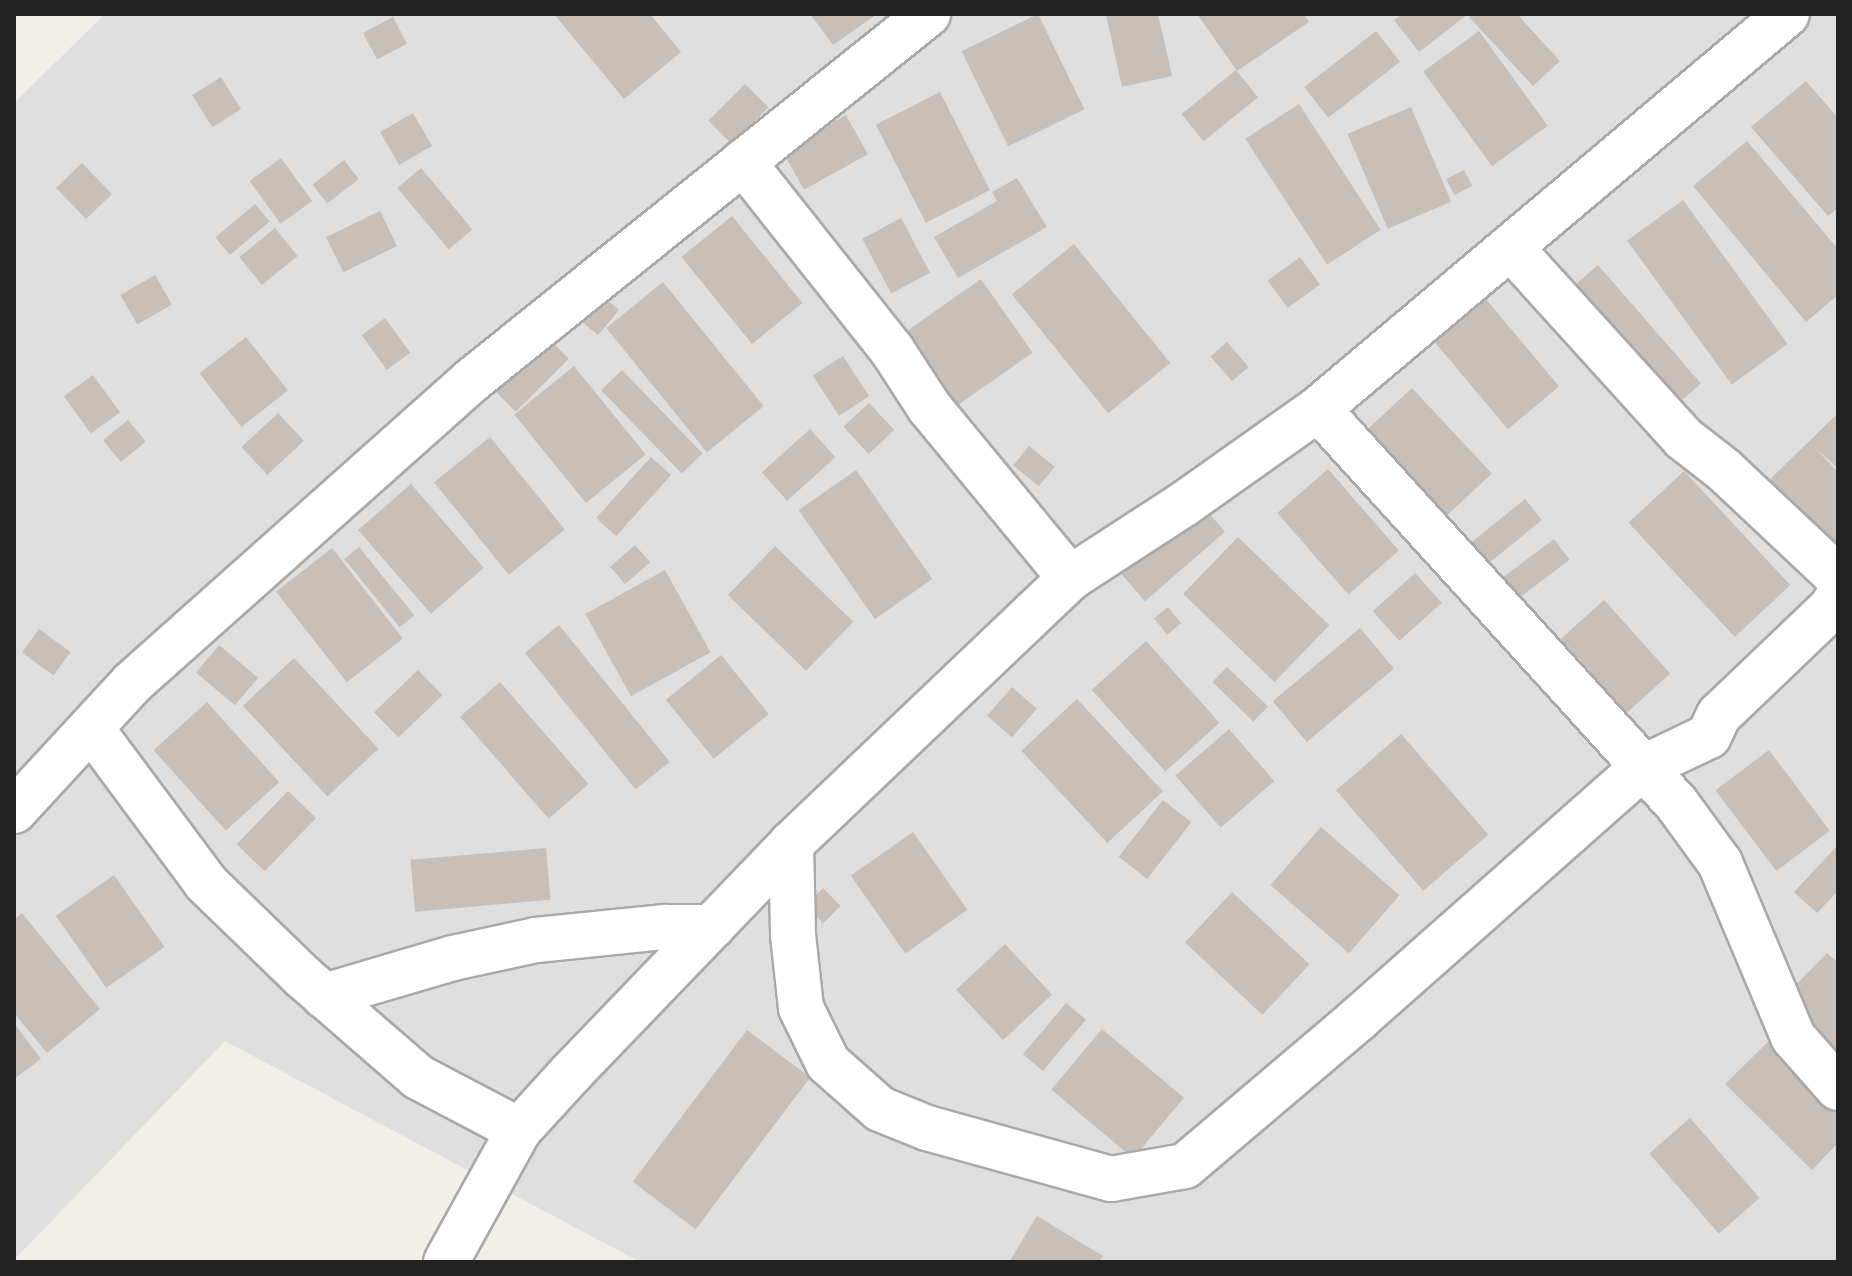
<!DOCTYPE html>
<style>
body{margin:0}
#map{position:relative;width:1852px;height:1276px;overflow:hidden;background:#f2efe9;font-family:"PT Sans",sans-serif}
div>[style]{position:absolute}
.residential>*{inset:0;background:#e0dfdf}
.building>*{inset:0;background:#c7bfb8;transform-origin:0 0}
.roads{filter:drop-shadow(2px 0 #a9a9a9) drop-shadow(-2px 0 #a9a9a9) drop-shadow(0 2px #a9a9a9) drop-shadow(0 -2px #a9a9a9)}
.minor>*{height:44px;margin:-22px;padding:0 22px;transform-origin:22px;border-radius:22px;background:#fff}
span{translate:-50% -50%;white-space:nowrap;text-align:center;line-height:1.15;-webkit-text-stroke:8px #fff;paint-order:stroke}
.frame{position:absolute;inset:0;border:16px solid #222;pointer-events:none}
</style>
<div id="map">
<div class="residential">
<i style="clip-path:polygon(105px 14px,1838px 14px,1838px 1262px,640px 1262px,225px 1041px,14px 1260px,14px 103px)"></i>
</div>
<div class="building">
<i style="clip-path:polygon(554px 14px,650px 14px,681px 52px,624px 99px)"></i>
<i style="clip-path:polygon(810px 14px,877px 14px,833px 45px)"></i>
<i style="left:1038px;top:14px;width:106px;height:85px;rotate:64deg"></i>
<i style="clip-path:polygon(1106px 14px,1158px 14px,1172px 76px,1122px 87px)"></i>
<i style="clip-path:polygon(1197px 14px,1304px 14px,1309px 22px,1237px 71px)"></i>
<i style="clip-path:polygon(1402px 14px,1468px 14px,1419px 52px,1394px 20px)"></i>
<i style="clip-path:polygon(1473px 14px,1517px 14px,1560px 61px,1533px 86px,1469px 17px)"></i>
<i style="left:393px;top:17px;width:30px;height:34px;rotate:62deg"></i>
<i style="left:1376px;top:31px;width:39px;height:91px;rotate:52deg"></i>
<i style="left:1479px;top:31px;width:117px;height:69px;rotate:54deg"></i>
<i style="left:1236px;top:70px;width:35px;height:70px;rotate:51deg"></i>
<i style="left:221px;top:77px;width:38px;height:34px;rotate:58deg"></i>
<i style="clip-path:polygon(1806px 81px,1838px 118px,1838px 208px,1828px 216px,1751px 127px)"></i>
<i style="left:745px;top:84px;width:33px;height:52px;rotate:45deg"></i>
<i style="left:940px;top:92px;width:110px;height:72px;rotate:63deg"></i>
<i style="left:1299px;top:104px;width:150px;height:64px;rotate:57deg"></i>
<i style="left:1411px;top:107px;width:103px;height:69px;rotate:67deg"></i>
<i style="left:413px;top:113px;width:38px;height:38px;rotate:60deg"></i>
<i style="left:846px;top:115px;width:45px;height:73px;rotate:61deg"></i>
<i style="clip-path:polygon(1747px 141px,1838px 249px,1838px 295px,1806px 322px,1693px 186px)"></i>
<i style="left:281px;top:158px;width:53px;height:39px;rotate:54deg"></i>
<i style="left:344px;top:160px;width:24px;height:40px;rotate:52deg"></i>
<i style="left:82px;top:163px;width:43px;height:36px;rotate:46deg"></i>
<i style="left:421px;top:168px;width:80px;height:31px;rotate:50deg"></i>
<i style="left:1464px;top:170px;width:18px;height:20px;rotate:63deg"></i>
<i style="clip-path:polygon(1017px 178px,1047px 227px,958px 278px,934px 237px,997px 201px,992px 192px)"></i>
<i style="left:1683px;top:200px;width:178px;height:69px;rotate:54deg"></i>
<i style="left:255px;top:204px;width:23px;height:52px;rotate:50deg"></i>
<i style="left:380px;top:211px;width:39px;height:60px;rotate:64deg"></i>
<i style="left:732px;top:216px;width:112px;height:65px;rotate:51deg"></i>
<i style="left:901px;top:218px;width:62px;height:44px;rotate:62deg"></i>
<i style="left:275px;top:228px;width:36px;height:46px;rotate:51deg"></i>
<i style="left:1074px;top:244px;width:153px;height:80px;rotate:51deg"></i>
<i style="left:1300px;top:257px;width:34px;height:40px;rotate:54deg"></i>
<i style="left:1598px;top:265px;width:157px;height:41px;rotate:49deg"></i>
<i style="left:155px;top:275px;width:34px;height:40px;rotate:60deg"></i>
<i style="left:981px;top:279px;width:90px;height:97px;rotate:55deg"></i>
<i style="left:663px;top:282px;width:160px;height:73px;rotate:51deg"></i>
<i style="left:1480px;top:292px;width:123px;height:67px;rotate:50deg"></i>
<i style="left:600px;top:294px;width:25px;height:33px;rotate:40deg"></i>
<i style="left:385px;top:318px;width:43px;height:29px;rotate:54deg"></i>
<i style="left:246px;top:337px;width:68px;height:59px;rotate:52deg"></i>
<i style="left:549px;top:339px;width:28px;height:75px;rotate:45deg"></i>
<i style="left:1227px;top:342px;width:33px;height:22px;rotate:49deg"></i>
<i style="left:843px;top:356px;width:48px;height:36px;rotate:57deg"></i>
<i style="left:574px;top:366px;width:114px;height:77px;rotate:51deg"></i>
<i style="left:622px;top:370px;width:116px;height:29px;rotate:46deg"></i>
<i style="left:93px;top:375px;width:46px;height:36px;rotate:54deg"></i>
<i style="left:1412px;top:388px;width:117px;height:69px;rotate:47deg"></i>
<i style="left:869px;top:403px;width:37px;height:35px;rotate:47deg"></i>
<i style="left:278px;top:413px;width:38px;height:50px;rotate:47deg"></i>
<i style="clip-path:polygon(1838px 413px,1838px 468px,1814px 447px,1838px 472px,1838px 554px,1761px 488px)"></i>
<i style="left:128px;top:420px;width:28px;height:32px;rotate:51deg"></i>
<i style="left:810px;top:429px;width:38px;height:65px;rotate:48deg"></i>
<i style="left:490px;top:437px;width:119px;height:72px;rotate:51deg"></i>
<i style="left:1029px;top:446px;width:33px;height:25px;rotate:39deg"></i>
<i style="left:651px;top:457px;width:27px;height:82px;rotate:42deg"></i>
<i style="left:1328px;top:469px;width:108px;height:67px;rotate:49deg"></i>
<i style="left:856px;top:470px;width:133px;height:70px;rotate:55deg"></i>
<i style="left:1684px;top:471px;width:156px;height:76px;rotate:47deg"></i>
<i style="left:411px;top:484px;width:111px;height:70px;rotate:49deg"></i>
<i style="left:1525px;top:499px;width:27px;height:71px;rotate:51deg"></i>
<i style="left:1200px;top:503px;width:38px;height:106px;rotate:49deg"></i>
<i style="left:1238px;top:537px;width:127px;height:79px;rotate:44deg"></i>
<i style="left:1554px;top:539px;width:26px;height:68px;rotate:53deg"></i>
<i style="left:635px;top:545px;width:23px;height:33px;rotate:49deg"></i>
<i style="left:775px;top:546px;width:109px;height:68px;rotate:44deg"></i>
<i style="left:359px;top:547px;width:88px;height:19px;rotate:51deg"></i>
<i style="left:332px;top:548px;width:115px;height:71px;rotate:52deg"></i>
<i style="left:665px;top:570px;width:94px;height:91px;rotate:61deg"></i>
<i style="left:1415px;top:573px;width:40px;height:57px;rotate:48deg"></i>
<i style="left:1604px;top:600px;width:99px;height:58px;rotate:48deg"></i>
<i style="left:1168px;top:607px;width:21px;height:18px;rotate:51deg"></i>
<i style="left:559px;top:625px;width:176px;height:44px;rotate:51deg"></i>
<i style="left:1360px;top:628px;width:53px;height:114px;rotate:50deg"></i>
<i style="left:39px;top:629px;width:39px;height:29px;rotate:36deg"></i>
<i style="left:1146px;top:641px;width:110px;height:73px;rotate:48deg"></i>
<i style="left:219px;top:645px;width:51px;height:36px;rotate:40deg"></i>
<i style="left:721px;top:655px;width:76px;height:71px;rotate:51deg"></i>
<i style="left:294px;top:658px;width:124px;height:70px;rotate:47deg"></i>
<i style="left:1227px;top:667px;width:57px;height:21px;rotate:44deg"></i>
<i style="left:418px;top:670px;width:35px;height:61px;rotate:46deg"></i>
<i style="left:500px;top:682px;width:135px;height:53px;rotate:49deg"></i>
<i style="left:1012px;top:687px;width:33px;height:38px;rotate:41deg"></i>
<i style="left:1077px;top:699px;width:126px;height:76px;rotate:47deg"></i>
<i style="left:207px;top:702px;width:108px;height:72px;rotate:48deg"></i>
<i style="left:1229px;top:729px;width:69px;height:71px;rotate:49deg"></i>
<i style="left:1401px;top:734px;width:133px;height:86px;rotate:49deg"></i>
<i style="left:1769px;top:750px;width:101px;height:67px;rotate:53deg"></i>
<i style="left:288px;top:791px;width:39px;height:74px;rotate:44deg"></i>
<i style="left:1163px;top:800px;width:36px;height:72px;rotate:38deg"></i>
<i style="left:1321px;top:827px;width:104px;height:77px;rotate:41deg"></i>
<i style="left:913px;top:832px;width:95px;height:76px;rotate:55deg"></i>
<i style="clip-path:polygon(1838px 845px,1838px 891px,1817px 913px,1794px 892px)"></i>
<i style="left:546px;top:848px;width:52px;height:136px;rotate:85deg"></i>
<i style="left:114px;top:875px;width:88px;height:71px;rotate:55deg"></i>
<i style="left:823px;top:888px;width:25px;height:25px;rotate:45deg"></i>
<i style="left:1232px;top:892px;width:106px;height:69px;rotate:43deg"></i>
<i style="clip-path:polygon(22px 913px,100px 1009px,47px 1053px,14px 1013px,14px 920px)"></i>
<i style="left:1005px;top:944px;width:69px;height:67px;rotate:47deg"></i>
<i style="clip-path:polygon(1827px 953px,1838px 963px,1838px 1058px,1794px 1016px,1804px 1005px,1790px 991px)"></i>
<i style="left:1066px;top:1003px;width:26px;height:67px;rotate:40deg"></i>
<i style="clip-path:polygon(14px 1023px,41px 1059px,14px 1079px)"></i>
<i style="left:1102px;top:1029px;width:107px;height:79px;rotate:40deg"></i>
<i style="left:747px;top:1030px;width:79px;height:190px;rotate:37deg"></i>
<i style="clip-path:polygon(1774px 1036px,1838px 1098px,1838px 1143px,1812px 1170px,1725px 1084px)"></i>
<i style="left:1690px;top:1118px;width:106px;height:54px;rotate:49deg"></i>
<i style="clip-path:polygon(1037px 1216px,1103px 1256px,1099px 1262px,1009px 1262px)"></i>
</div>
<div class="roads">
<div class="minor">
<i style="left:743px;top:162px;width:240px;rotate:51.6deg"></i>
<i style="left:892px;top:350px;width:68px;rotate:57deg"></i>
<i style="left:929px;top:407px;width:222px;rotate:50.5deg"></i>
<i style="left:1511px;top:248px;width:256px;rotate:47.8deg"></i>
<i style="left:1683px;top:438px;width:51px;rotate:37.8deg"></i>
<i style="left:1723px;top:469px;width:154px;rotate:43.2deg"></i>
<i style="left:1835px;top:574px;width:8px;rotate:67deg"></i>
<i style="left:1318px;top:409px;width:534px;rotate:47.73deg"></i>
<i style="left:1677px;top:804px;width:73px;rotate:53.9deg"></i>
<i style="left:1720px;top:863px;width:189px;rotate:67.2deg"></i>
<i style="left:1793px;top:1037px;width:68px;rotate:48.6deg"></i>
<i style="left:91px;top:728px;width:193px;rotate:53.4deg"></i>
<i style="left:206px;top:883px;width:135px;rotate:44.1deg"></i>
<i style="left:303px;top:977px;width:152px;rotate:41deg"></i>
<i style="left:418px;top:1077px;width:114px;rotate:27.7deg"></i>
<i style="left:14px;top:811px;width:174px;rotate:-47.3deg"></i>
<i style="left:132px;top:683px;width:455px;rotate:-41.7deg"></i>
<i style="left:472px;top:380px;width:585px;rotate:-38.75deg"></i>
<i style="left:791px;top:844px;width:91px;rotate:88.7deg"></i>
<i style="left:793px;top:935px;width:73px;rotate:83.7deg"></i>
<i style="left:801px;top:1008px;width:61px;rotate:63.9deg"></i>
<i style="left:828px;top:1063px;width:69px;rotate:41.5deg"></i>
<i style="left:880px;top:1109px;width:51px;rotate:22deg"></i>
<i style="left:927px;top:1128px;width:191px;rotate:15.5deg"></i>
<i style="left:1111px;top:1179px;width:75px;rotate:-10deg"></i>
<i style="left:1185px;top:1166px;width:226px;rotate:-40.3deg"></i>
<i style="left:1357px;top:1020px;width:380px;rotate:-41.5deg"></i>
<i style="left:1642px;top:768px;width:74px;rotate:-25.5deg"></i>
<i style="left:1709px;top:736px;width:23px;rotate:-65deg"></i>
<i style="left:1719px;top:715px;width:155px;rotate:-43.7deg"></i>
<i style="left:1831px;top:608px;width:13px;rotate:-58deg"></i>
<i style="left:324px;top:996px;width:134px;rotate:-16.4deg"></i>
<i style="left:453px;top:958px;width:85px;rotate:-12.2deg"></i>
<i style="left:536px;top:940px;width:130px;rotate:-5.8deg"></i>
<i style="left:665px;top:927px;width:47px"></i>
<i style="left:446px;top:1262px;width:151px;rotate:-61.1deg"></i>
<i style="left:519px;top:1130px;width:77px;rotate:-47.6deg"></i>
<i style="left:571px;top:1073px;width:318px;rotate:-46.1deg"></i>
<i style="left:791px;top:844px;width:385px;rotate:-43.6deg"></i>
<i style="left:1070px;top:578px;width:136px;rotate:-33deg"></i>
<i style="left:1184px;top:504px;width:164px;rotate:-35.3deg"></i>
<i style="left:1318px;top:409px;width:613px;rotate:-40.1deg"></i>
</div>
</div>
<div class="frame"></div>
</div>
